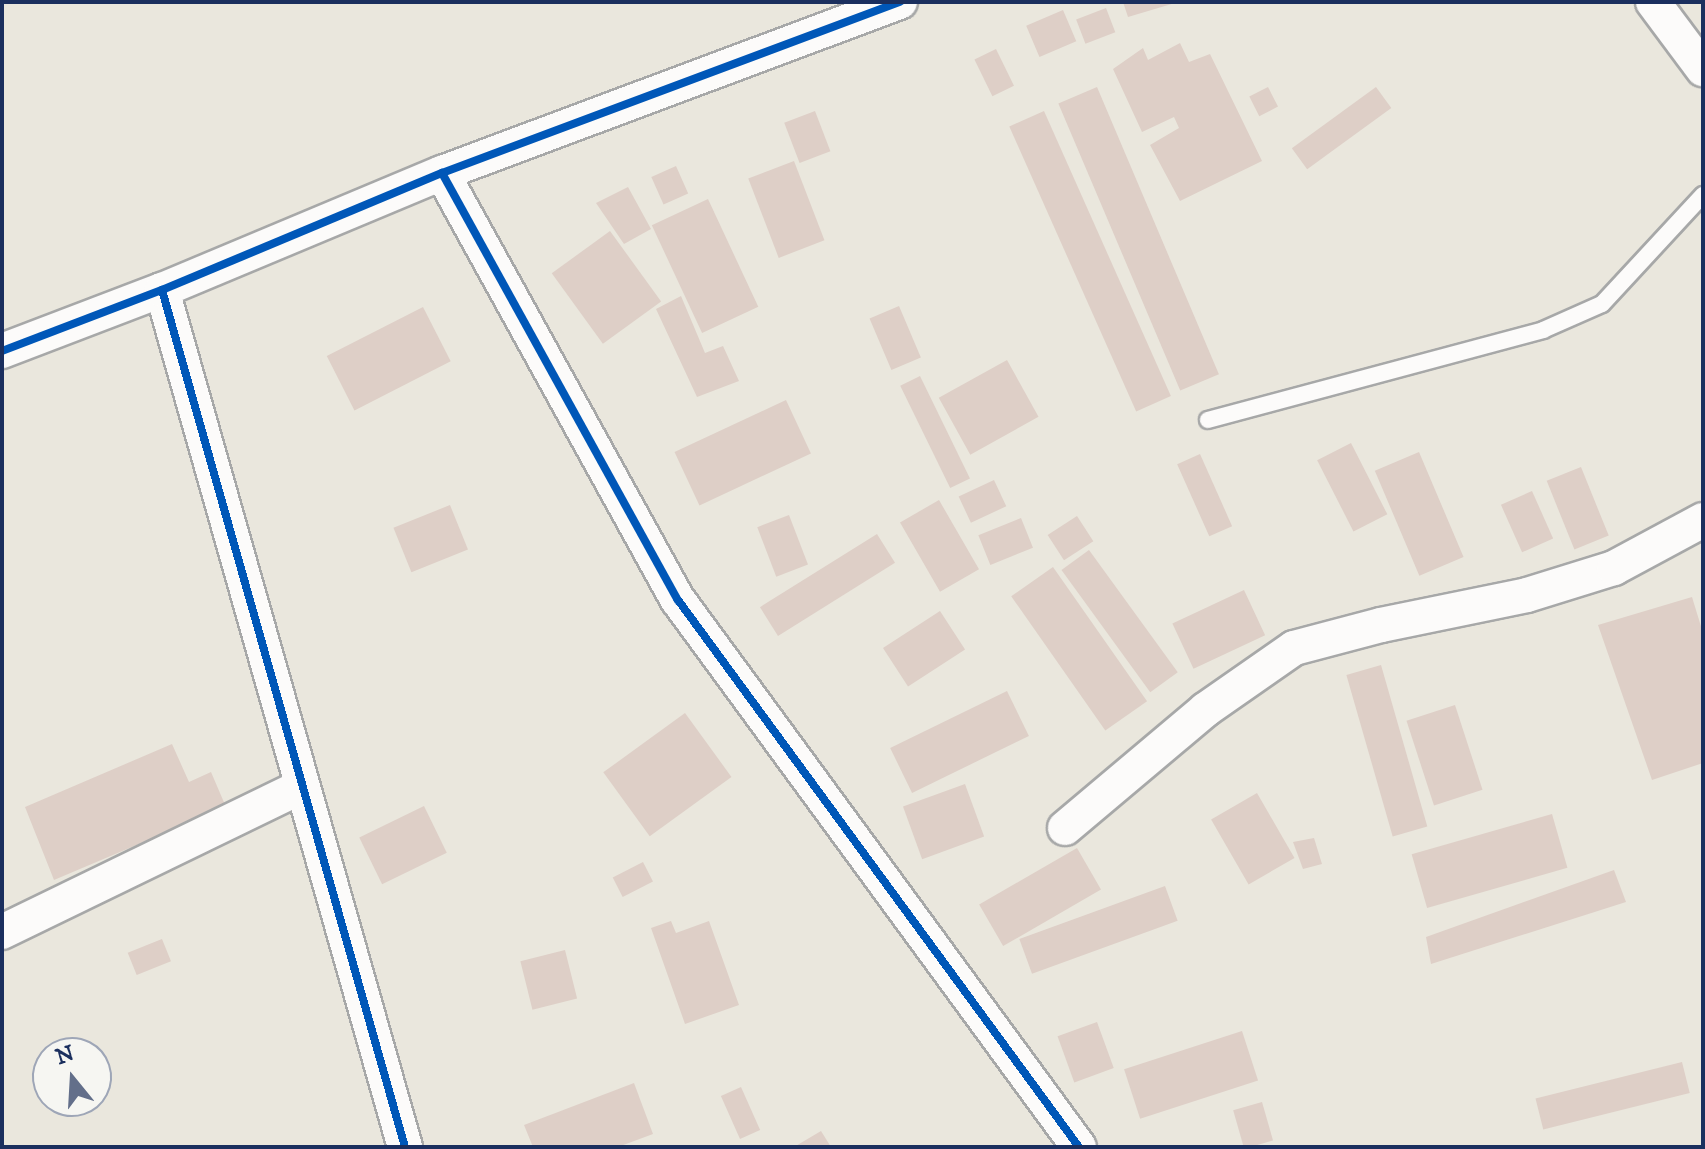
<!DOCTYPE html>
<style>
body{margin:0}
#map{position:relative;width:1705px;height:1149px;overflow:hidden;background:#eae7dd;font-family:"IM FELL DW Pica",serif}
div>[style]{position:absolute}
.building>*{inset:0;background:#decfc7;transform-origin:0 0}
.roads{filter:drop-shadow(2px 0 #a7a8a8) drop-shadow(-2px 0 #a7a8a8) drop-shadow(0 2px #a7a8a8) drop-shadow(0 -2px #a7a8a8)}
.lane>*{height:16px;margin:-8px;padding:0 8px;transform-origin:8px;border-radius:8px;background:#fcfbfa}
.street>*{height:34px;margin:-17px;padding:0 17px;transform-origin:17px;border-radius:17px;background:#fcfbfa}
.cycleway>*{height:8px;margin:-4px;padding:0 4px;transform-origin:4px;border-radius:4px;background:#0057b8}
span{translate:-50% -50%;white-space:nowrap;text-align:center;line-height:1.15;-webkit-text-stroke:6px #f6f6f2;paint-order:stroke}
.frame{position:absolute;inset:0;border:4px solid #1b2f5e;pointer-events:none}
.north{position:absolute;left:32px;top:1037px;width:80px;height:80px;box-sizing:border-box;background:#f6f6f2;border:2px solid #9ea6b7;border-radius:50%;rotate:342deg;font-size:22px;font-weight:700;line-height:32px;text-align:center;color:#1b2f5e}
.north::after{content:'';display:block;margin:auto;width:28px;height:36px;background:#636f8a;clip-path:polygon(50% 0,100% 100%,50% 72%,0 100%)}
</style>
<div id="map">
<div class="building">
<i style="clip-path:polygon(1123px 2px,1175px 2px,1175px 3px,1128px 17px)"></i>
<i style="left:1106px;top:8px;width:26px;height:32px;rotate:69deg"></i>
<i style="left:1063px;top:10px;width:34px;height:40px;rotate:67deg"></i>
<i style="clip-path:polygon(1180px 43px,1189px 62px,1210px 54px,1262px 161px,1180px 201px,1150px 145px,1179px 128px,1174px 117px,1142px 132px,1113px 69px,1143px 48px,1148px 60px)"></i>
<i style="left:996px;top:49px;width:41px;height:24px;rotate:64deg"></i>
<i style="left:1097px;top:87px;width:312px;height:42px;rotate:67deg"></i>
<i style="left:1268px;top:87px;width:22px;height:21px;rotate:63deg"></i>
<i style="left:1376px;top:87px;width:26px;height:104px;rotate:54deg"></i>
<i style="left:815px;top:111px;width:43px;height:33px;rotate:69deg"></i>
<i style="left:1044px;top:111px;width:312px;height:38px;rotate:66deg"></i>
<i style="left:794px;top:161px;width:85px;height:49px;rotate:69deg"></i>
<i style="left:676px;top:166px;width:30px;height:27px;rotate:66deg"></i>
<i style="clip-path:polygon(628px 187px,651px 229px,624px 244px,596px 203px)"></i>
<i style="left:708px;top:199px;width:119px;height:62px;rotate:65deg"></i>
<i style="left:610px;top:231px;width:87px;height:72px;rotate:54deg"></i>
<i style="clip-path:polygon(681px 296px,705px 353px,723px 346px,739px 381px,697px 397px,656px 309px)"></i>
<i style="left:899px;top:306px;width:56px;height:32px;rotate:67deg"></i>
<i style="left:423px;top:307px;width:61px;height:108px;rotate:63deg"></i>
<i style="left:1007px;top:360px;width:65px;height:78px;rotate:61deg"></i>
<i style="left:920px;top:376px;width:114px;height:22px;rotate:64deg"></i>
<i style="left:786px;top:400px;width:59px;height:123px;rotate:65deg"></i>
<i style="left:1351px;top:443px;width:80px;height:38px;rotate:63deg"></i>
<i style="left:1419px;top:452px;width:114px;height:48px;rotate:67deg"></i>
<i style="left:1200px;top:454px;width:79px;height:25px;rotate:66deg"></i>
<i style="left:1581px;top:467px;width:74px;height:37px;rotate:68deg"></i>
<i style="left:994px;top:480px;width:29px;height:39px;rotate:65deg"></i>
<i style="left:1532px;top:491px;width:52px;height:34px;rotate:66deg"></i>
<i style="left:939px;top:500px;width:80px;height:45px;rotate:60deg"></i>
<i style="left:450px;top:505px;width:48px;height:61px;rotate:68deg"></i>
<i style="left:789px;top:515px;width:53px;height:34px;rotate:69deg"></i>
<i style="left:1077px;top:516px;width:30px;height:35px;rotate:57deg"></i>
<i style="left:1021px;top:518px;width:32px;height:46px;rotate:68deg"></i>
<i style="left:877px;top:534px;width:34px;height:138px;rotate:58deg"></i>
<i style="left:1089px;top:550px;width:151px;height:34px;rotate:54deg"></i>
<i style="left:1053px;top:567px;width:164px;height:51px;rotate:55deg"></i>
<i style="left:1244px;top:590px;width:50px;height:79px;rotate:65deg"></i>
<i style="clip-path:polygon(1692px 597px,1703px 633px,1703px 763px,1652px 780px,1598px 625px)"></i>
<i style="left:940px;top:611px;width:46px;height:68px;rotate:57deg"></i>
<i style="left:1381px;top:665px;width:168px;height:36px;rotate:74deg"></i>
<i style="left:1007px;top:691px;width:50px;height:130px;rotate:64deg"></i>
<i style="left:1455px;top:705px;width:89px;height:51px;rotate:72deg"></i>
<i style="left:685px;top:713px;width:79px;height:101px;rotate:54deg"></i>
<i style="clip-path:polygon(172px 744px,189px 782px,211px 772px,226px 807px,54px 880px,25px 807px)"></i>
<i style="left:965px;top:784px;width:56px;height:66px;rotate:70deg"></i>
<i style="left:1257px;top:793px;width:75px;height:53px;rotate:60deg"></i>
<i style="left:424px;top:806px;width:52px;height:72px;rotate:64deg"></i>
<i style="left:1552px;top:814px;width:56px;height:146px;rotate:74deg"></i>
<i style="clip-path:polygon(1314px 838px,1322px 864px,1303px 869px,1293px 842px)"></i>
<i style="left:1077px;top:848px;width:48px;height:113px;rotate:60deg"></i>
<i style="left:643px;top:862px;width:22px;height:34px;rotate:63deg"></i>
<i style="clip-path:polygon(1614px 870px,1626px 902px,1431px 964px,1426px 937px)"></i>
<i style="left:1165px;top:886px;width:37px;height:155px;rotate:70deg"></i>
<i style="clip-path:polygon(671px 921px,676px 933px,709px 921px,739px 1005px,685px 1024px,651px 928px)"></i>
<i style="left:162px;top:939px;width:24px;height:37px;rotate:68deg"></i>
<i style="left:565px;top:950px;width:50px;height:46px;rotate:76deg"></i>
<i style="left:1097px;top:1022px;width:49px;height:42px;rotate:70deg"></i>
<i style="left:1242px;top:1031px;width:52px;height:124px;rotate:72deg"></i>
<i style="left:1682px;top:1062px;width:32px;height:151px;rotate:76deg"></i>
<i style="clip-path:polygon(634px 1083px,653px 1134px,618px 1147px,533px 1147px,524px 1125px)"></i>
<i style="left:741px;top:1087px;width:47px;height:22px;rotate:66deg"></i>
<i style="left:1262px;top:1102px;width:40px;height:30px;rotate:74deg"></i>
<i style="clip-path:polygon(821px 1131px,831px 1147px,794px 1147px)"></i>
</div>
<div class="roads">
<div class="lane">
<i style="left:1208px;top:420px;width:347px;rotate:-15deg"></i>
<i style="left:1543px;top:330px;width:64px;rotate:-23.8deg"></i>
<i style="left:1602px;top:304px;width:149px;rotate:-47.2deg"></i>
</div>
<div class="street">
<i style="left:1653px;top:2px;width:84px;rotate:53.3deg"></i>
<i style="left:442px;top:173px;width:488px;rotate:61.1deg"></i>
<i style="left:678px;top:600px;width:678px;rotate:53.76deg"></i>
<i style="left:162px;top:290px;width:891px;rotate:74.17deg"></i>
<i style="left:2px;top:351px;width:171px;rotate:-20.9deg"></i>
<i style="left:162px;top:290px;width:303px;rotate:-22.7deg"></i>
<i style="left:442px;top:173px;width:489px;rotate:-20.5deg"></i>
<i style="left:1065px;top:828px;width:183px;rotate:-40.1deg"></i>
<i style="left:1205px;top:710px;width:108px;rotate:-34.9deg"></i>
<i style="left:1294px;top:648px;width:90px;rotate:-14.8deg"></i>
<i style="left:1381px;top:625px;width:149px;rotate:-11.6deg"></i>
<i style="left:1527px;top:595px;width:91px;rotate:-17.2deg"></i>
<i style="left:1614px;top:568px;width:101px;rotate:-28.3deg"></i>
<i style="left:2px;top:932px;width:332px;rotate:-25.9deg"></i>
</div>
</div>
<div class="cycleway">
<i style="left:442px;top:173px;width:488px;rotate:61.1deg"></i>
<i style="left:678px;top:600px;width:678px;rotate:53.76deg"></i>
<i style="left:162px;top:290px;width:891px;rotate:74.17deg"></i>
<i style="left:2px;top:351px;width:171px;rotate:-20.9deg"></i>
<i style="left:162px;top:290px;width:303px;rotate:-22.7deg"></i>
<i style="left:442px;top:173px;width:489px;rotate:-20.5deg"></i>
</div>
<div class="frame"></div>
<div class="north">N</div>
</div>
